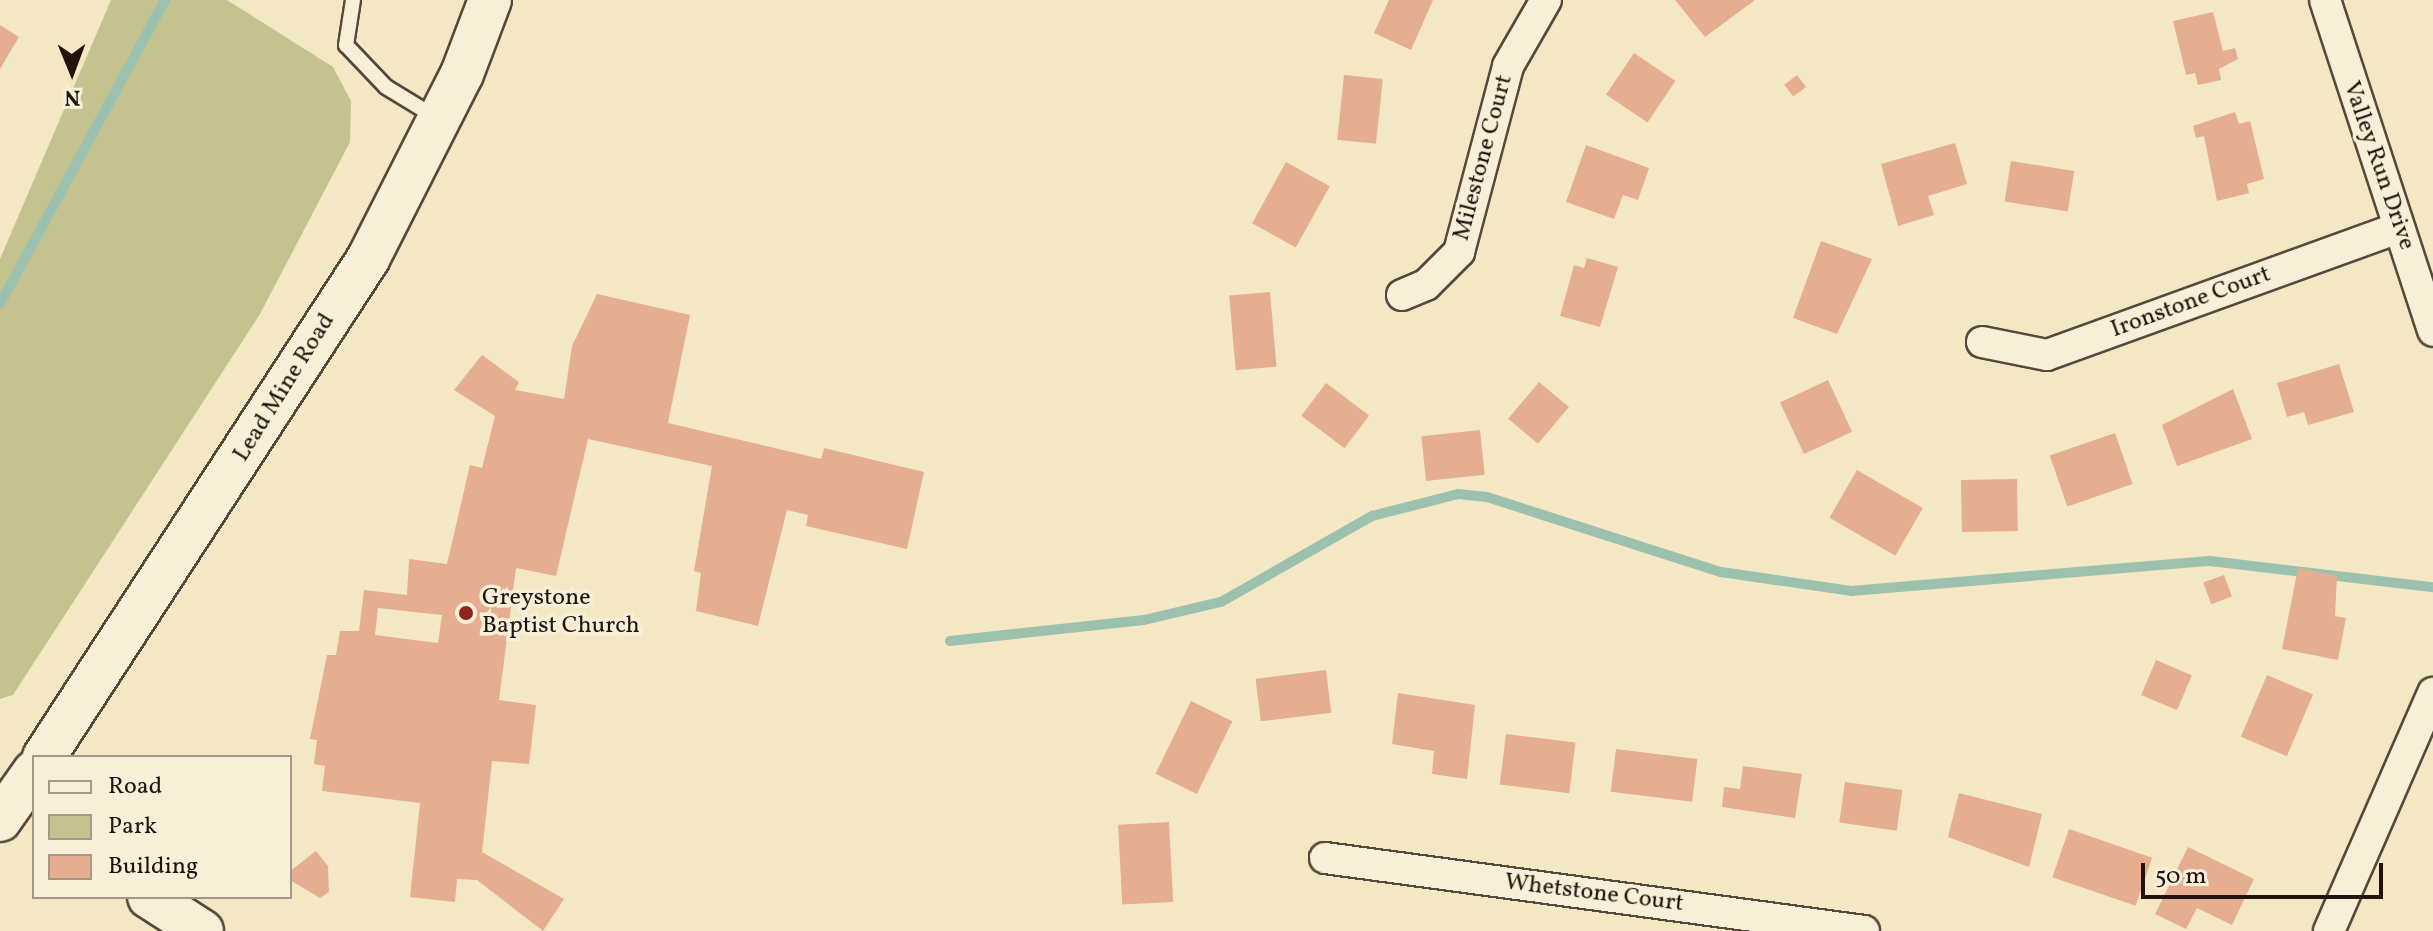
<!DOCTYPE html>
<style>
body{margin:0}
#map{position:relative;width:2433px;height:931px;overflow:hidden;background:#f4e7c4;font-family:Vollkorn,serif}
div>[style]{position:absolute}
.green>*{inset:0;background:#c4c38f}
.stream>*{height:10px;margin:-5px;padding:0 5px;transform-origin:5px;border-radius:5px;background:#9cc1af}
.building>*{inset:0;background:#e6ae90;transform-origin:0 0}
.roads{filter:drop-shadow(2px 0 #57483c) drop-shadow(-2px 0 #57483c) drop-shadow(0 2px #57483c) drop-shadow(0 -2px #57483c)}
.lane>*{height:14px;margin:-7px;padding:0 7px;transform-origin:7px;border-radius:7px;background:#f8efd9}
.street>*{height:30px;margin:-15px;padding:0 15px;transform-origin:15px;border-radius:15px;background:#f8efd9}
.secondary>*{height:42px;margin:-21px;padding:0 21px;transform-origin:21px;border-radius:21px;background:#f8efd9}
.dots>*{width:22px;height:22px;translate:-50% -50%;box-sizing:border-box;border:4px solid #f8efd9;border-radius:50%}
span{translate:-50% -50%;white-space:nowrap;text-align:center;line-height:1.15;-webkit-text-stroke:7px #f8efd9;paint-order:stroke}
.street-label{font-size:24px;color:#23130e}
.poi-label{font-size:24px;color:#23130e}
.left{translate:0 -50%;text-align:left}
.legend{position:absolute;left:32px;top:755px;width:260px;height:144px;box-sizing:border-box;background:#f8efd9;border:2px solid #a39788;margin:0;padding:10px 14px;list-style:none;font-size:24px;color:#23130e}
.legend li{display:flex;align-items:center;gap:16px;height:40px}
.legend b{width:40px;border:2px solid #a39788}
.north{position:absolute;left:32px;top:32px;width:80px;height:80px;-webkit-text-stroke:6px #f8efd9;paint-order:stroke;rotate:179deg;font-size:22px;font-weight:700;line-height:32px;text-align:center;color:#23130e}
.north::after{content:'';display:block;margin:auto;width:28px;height:36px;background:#23130e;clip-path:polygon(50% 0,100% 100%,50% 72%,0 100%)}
.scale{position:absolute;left:2141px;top:863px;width:242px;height:36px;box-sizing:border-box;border:4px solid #23130e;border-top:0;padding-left:10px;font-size:24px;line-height:28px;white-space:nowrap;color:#23130e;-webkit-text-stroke:6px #f8efd9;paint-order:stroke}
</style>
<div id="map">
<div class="green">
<i style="clip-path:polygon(111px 0,227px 0,333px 67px,351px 101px,350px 142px,260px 314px,13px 695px,0 699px,0 259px)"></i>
</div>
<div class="stream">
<i style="left:0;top:304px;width:346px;rotate:-61.5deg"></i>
<i style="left:950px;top:641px;width:195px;rotate:-6.2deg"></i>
<i style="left:1144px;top:620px;width:79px;rotate:-13.2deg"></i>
<i style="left:1221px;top:602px;width:174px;rotate:-29.7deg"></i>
<i style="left:1372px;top:516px;width:89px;rotate:-14.3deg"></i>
<i style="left:1458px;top:494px;width:29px;rotate:6deg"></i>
<i style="left:1487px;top:497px;width:246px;rotate:17.8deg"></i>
<i style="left:1721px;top:572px;width:131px;rotate:8.3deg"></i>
<i style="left:1851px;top:591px;width:360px;rotate:-4.8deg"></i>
<i style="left:2210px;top:561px;width:225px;rotate:6.7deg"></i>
</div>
<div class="building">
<i style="clip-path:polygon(1389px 0,1433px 0,1411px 50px,1374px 33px)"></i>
<i style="clip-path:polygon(1675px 0,1755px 0,1705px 37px)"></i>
<i style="clip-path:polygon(2213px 12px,2223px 51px,2235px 48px,2238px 59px,2219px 69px,2221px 80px,2198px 85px,2195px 73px,2186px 75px,2173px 21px)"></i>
<i style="clip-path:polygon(0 25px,19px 37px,0 69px)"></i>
<i style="left:1634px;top:53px;width:50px;height:50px;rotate:34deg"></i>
<i style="left:1344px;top:75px;width:39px;height:65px;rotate:6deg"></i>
<i style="left:1797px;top:75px;width:15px;height:16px;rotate:53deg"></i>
<i style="clip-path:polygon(2235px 112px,2239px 124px,2250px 121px,2264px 179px,2247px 184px,2249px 193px,2217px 201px,2204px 136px,2196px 138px,2193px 126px)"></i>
<i style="clip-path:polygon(1955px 143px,1967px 184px,1928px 196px,1934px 215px,1898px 226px,1881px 164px)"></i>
<i style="clip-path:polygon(1586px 145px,1649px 168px,1638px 200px,1623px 195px,1614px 219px,1566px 202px)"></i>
<i style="left:2011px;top:161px;width:64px;height:41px;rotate:9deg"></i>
<i style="left:1286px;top:162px;width:50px;height:70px;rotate:29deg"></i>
<i style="clip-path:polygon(1821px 241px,1872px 259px,1837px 334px,1793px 318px)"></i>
<i style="clip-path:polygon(1587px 258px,1618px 267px,1600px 327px,1560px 316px,1574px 265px,1584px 268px)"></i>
<i style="left:1270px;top:292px;width:75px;height:41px;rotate:85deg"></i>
<i style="clip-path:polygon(evenodd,597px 294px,690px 315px,668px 423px,821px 459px,824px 448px,924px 472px,907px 549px,806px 526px,808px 515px,787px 510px,758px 626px,696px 611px,701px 573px,694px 571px,712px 466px,588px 439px,556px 576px,516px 568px,499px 700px,536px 705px,529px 764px,492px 761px,482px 852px,564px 899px,543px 931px,477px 880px,457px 879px,455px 902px,410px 897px,420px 803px,322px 791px,325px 766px,314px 764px,317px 740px,310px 739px,327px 655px,336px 655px,340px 631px,359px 631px,364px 590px,407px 595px,409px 559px,447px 564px,470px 465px,482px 468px,495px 416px,454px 390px,482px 355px,519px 382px,515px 390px,564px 399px,572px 346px,597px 294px,378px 608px,442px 615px,438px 643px,375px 635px,378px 608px)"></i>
<i style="clip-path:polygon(2339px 364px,2354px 412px,2308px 425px,2304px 412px,2287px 417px,2277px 383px)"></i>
<i style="left:1828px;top:380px;width:57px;height:53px;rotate:65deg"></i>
<i style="left:1539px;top:382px;width:39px;height:48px;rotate:40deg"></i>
<i style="left:1326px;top:383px;width:54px;height:41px;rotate:37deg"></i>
<i style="clip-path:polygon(2233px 389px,2252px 439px,2177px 466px,2162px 425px)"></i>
<i style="left:1480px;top:430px;width:45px;height:59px;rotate:84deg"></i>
<i style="left:2115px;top:433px;width:54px;height:69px;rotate:71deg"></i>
<i style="left:1857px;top:470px;width:76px;height:55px;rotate:30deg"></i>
<i style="left:2017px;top:479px;width:52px;height:56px;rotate:89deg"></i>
<i style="clip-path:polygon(2298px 568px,2337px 576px,2335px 616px,2346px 618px,2338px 660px,2282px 649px)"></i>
<i style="left:2224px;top:575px;width:23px;height:22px;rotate:70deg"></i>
<i style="left:2156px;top:660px;width:39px;height:38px;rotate:23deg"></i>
<i style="left:1326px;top:670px;width:43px;height:71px;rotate:83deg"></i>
<i style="left:2267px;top:675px;width:50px;height:67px;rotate:23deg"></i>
<i style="clip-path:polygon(1398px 693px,1475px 705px,1467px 779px,1432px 774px,1434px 751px,1392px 744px)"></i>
<i style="left:1191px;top:701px;width:46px;height:81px;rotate:26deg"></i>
<i style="left:1506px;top:734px;width:70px;height:51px;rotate:7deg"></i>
<i style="left:1616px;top:749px;width:82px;height:43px;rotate:7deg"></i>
<i style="clip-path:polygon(1743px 766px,1802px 774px,1795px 818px,1722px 807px,1724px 787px,1740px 789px)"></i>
<i style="left:1845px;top:782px;width:58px;height:41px;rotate:8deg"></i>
<i style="clip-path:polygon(1959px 793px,2042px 814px,2029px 867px,1948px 837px)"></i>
<i style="left:1169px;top:822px;width:80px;height:51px;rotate:87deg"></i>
<i style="left:2069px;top:829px;width:88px;height:51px;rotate:19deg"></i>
<i style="clip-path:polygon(2188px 847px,2254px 879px,2232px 925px,2197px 908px,2186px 929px,2155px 914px)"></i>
<i style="clip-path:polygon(316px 851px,328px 866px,329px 892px,320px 898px,290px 880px,290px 871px)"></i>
</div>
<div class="roads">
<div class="lane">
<i style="left:353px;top:0;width:46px;rotate:98.8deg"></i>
<i style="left:346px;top:45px;width:58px;rotate:46.4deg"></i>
<i style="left:386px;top:87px;width:60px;rotate:31.3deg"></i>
</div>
<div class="street">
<i style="left:2325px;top:0;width:348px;rotate:71.9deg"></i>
<i style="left:1402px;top:295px;width:26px;rotate:-23deg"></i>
<i style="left:1426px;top:285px;width:47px;rotate:-45deg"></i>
<i style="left:1459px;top:252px;width:192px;rotate:-75.2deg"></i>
<i style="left:1508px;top:66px;width:76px;rotate:-60.1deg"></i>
<i style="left:1982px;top:342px;width:66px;rotate:11.3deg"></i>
<i style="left:2047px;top:355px;width:373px;rotate:-19.9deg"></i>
<i style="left:1325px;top:858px;width:544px;rotate:7.71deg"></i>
<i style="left:2329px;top:931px;width:260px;rotate:-66.4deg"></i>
</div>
<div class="secondary">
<i style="left:44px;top:757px;width:594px;rotate:-56.95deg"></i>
<i style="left:368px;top:259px;width:208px;rotate:-63.1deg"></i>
<i style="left:462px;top:74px;width:79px;rotate:-69.3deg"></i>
<i style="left:0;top:820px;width:59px;rotate:-54.7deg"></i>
<i style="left:149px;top:897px;width:63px;rotate:32.7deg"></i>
</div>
</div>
<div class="dots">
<i style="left:466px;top:613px;background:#8f2418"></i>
</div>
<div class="street-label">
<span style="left:1484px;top:158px;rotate:-75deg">Milestone Court</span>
<span style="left:2378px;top:166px;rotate:71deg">Valley Run Drive</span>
<span style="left:2191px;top:303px;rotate:-20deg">Ironstone Court</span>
<span style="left:285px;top:388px;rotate:-58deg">Lead Mine Road</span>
<span style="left:1594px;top:894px;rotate:7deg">Whetstone Court</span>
</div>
<div class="poi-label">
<span class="left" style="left:482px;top:613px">Greystone<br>Baptist Church</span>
</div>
<ul class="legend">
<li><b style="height:10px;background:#f8efd9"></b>Road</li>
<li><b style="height:22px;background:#c4c38f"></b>Park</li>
<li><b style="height:22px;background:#e6ae90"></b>Building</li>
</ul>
<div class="north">N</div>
<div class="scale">50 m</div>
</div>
